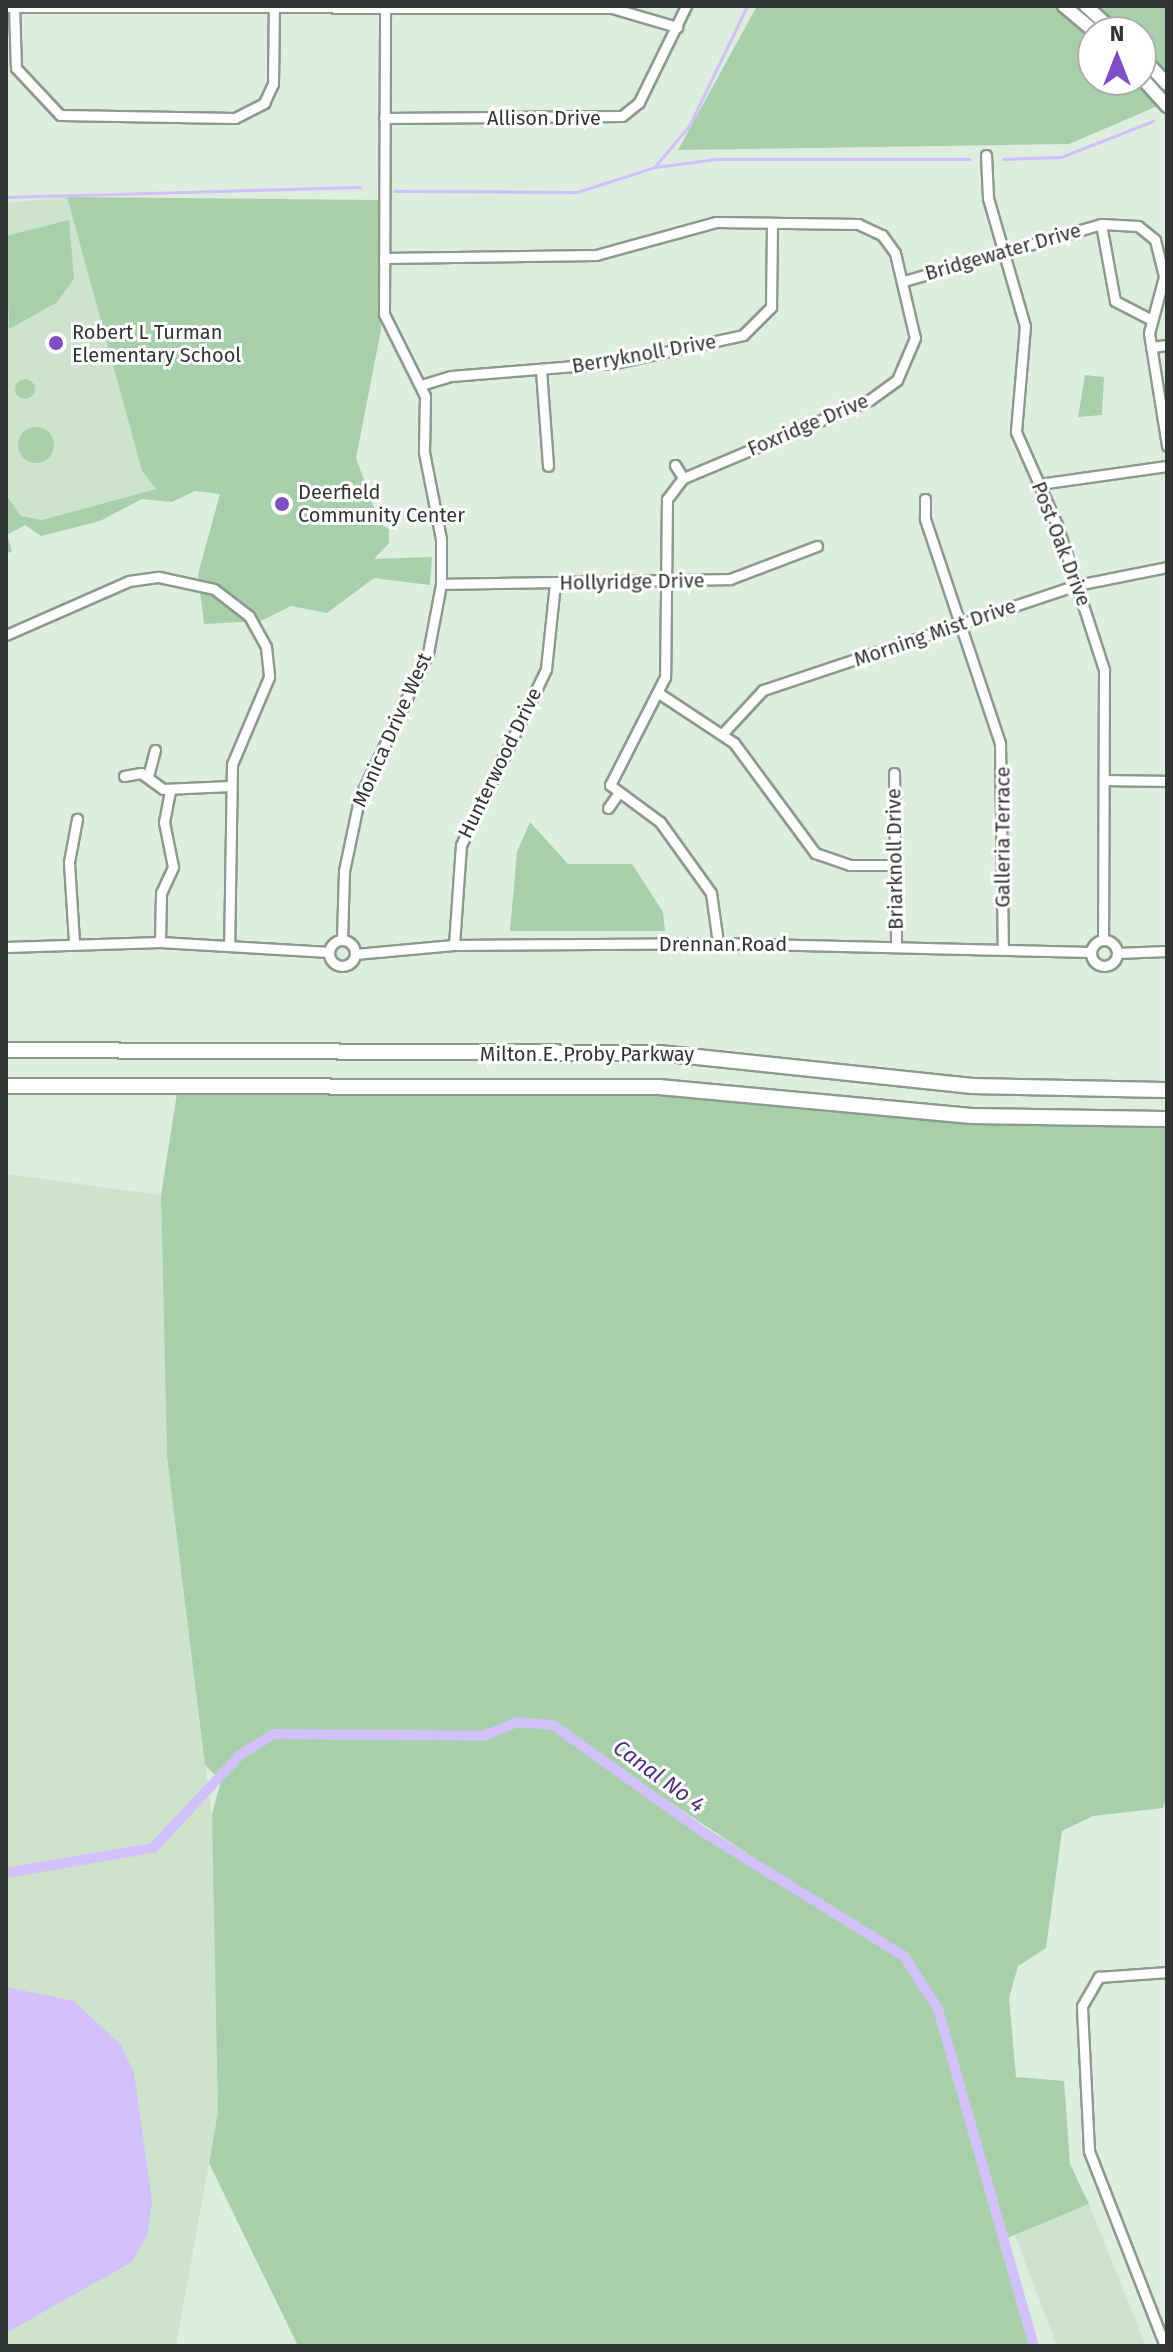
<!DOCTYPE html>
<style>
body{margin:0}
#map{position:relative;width:1173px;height:2352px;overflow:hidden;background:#ddedde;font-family:"Fira Sans",sans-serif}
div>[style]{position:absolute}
.built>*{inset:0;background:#cde3ce}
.green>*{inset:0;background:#a7d0aa}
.round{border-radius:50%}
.water>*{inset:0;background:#d2c0fb}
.stream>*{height:3px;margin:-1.5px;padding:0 1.5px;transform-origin:1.5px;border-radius:1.5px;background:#d2c0fb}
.canal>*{height:10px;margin:-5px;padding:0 5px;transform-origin:5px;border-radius:5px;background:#d2c0fb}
.roads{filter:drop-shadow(2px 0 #8c9a8d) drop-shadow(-2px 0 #8c9a8d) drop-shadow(0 2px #8c9a8d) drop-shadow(0 -2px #8c9a8d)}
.minor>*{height:9px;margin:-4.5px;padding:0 4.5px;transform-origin:4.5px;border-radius:4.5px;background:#fff}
.minor>.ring{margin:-4.5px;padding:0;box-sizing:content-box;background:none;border:9px solid #fff;border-radius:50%}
.major>*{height:12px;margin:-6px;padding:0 6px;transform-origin:6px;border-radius:6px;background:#fff}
.highway>*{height:14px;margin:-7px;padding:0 7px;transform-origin:7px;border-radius:7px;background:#fff}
.dots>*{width:22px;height:22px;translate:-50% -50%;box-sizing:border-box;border:4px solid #fff;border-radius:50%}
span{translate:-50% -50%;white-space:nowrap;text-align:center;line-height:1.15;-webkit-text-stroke:6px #fff;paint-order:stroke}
.street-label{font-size:20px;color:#2f3530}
.poi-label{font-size:20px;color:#2f3530}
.left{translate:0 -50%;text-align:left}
.water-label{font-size:22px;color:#502f82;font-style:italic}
.frame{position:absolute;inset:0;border:8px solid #2f3530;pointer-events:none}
.north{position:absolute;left:1077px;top:16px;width:80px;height:80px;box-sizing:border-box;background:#fff;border:2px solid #acaeac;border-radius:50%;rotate:0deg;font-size:22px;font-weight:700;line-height:32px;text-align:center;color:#2f3530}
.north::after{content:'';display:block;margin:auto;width:28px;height:36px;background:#7e4ec7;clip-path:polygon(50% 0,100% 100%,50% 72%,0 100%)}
</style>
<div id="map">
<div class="built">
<i style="clip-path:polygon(67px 197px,142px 471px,157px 489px,42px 520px,21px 516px,6px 495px,6px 203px)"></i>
<i style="clip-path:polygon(6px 1174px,161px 1195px,167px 1456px,216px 1851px,218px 2112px,176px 2346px,6px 2346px)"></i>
<i style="clip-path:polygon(1089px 2204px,1146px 2346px,1057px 2346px,1014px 2233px)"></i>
</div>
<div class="green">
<i style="clip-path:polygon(evenodd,757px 6px,1167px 6px,1167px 102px,1069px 144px,678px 150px,757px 6px,1093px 32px,1141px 32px,1141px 80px,1093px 80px,1093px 32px)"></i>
<i style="clip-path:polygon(67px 197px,378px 200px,381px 330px,356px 458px,380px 524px,389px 529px,389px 543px,374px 559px,432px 557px,430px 585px,374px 578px,327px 613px,291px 606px,261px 621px,204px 624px,198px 574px,220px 494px,195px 491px,172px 502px,142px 499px,100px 521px,41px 536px,25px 525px,7px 535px,12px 551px,6px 554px,6px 495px,21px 516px,42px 520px,156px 489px,142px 471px)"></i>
<i style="clip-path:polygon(69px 220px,74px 279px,56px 303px,9px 329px,6px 236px)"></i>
<i style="clip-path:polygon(1085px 375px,1104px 377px,1102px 415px,1078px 417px)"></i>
<i class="round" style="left:15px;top:379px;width:20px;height:20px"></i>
<i class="round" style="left:18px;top:427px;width:36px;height:36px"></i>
<i style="clip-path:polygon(530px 822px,568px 864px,632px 864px,663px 912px,665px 931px,510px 931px,517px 852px)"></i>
<i style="clip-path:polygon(evenodd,177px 1093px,677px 1094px,963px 1122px,1167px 1127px,1167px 1797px,1163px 1808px,1093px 1816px,1062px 1831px,1046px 1948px,1018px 1966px,1009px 1998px,1016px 2077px,1064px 2081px,1070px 2164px,1089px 2204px,1002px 2240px,1034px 2346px,298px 2346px,209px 2163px,218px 2112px,212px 1814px,221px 1781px,205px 1765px,167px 1456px,161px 1195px,177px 1093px,545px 1722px,553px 1725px,872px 1936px,703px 1832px,545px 1722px)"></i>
</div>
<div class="water">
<i style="clip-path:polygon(6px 1987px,74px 2001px,121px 2045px,134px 2073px,152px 2201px,148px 2233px,132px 2262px,6px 2333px)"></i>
</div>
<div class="stream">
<i style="left:1003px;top:159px;width:58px;rotate:-2deg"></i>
<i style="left:1061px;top:157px;width:99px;rotate:-21.4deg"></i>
<i style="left:656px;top:165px;width:51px;rotate:-49.8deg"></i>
<i style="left:689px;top:126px;width:133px;rotate:-64.2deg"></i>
<i style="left:394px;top:191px;width:183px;rotate:0.3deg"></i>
<i style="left:577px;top:192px;width:82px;rotate:-17.8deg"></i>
<i style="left:655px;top:167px;width:62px;rotate:-7.5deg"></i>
<i style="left:716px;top:159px;width:253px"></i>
<i style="left:6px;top:197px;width:354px;rotate:-1.6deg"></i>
</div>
<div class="canal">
<i style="left:6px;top:1873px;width:149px;rotate:-9.7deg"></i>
<i style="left:153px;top:1848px;width:127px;rotate:-46.9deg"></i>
<i style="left:240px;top:1755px;width:39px;rotate:-32deg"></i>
<i style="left:273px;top:1734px;width:210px;rotate:0.5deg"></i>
<i style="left:483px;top:1736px;width:37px;rotate:-22deg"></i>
<i style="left:517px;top:1722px;width:36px;rotate:5deg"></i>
<i style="left:553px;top:1725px;width:184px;rotate:35.5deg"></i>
<i style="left:703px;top:1832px;width:236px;rotate:31.7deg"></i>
<i style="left:904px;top:1956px;width:63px;rotate:57.3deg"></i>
<i style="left:938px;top:2009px;width:350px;rotate:74.1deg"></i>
</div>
<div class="roads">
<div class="minor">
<i style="left:14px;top:6px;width:62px;rotate:88.2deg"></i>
<i style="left:16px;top:68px;width:64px;rotate:46.9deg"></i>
<i style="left:60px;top:115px;width:175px;rotate:1deg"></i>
<i style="left:235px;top:118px;width:33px;rotate:-27deg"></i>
<i style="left:264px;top:103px;width:21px;rotate:-65deg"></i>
<i style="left:273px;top:84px;width:78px;rotate:-89.3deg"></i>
<i style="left:6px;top:7px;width:606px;rotate:0.09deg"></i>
<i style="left:612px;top:8px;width:68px;rotate:16.3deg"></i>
<i style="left:384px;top:118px;width:238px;rotate:-0.5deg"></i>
<i style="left:622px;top:116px;width:22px;rotate:-39deg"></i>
<i style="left:639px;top:102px;width:107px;rotate:-63.9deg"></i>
<i style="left:986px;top:155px;width:43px;rotate:87.3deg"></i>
<i style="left:988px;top:198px;width:133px;rotate:73.9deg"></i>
<i style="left:1025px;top:326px;width:106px;rotate:94.9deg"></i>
<i style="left:1016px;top:432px;width:102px;rotate:66.2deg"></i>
<i style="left:1057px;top:525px;width:152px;rotate:72deg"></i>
<i style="left:1104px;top:670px;width:269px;rotate:90.2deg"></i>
<i style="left:1101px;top:224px;width:78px;rotate:79.7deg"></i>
<i style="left:1115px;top:301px;width:42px;rotate:27.2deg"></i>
<i style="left:384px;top:258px;width:212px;rotate:-0.8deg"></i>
<i style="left:596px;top:255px;width:124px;rotate:-15.4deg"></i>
<i style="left:716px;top:222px;width:142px;rotate:0.8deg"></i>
<i style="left:858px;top:224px;width:26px;rotate:25deg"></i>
<i style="left:882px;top:235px;width:22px;rotate:54deg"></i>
<i style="left:895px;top:253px;width:87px;rotate:76.8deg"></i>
<i style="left:915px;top:338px;width:46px;rotate:113.2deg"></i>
<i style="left:897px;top:380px;width:34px;rotate:144deg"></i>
<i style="left:869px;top:400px;width:202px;rotate:157.2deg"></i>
<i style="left:683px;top:478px;width:26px;rotate:127deg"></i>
<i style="left:667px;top:499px;width:178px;rotate:90.6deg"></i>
<i style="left:665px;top:677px;width:121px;rotate:117deg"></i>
<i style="left:610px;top:785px;width:62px;rotate:36.5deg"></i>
<i style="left:660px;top:822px;width:87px;rotate:54.3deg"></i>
<i style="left:711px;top:893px;width:50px;rotate:82deg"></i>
<i style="left:904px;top:281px;width:205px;rotate:-16.1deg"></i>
<i style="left:1101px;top:224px;width:37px;rotate:3deg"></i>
<i style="left:1138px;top:226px;width:22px;rotate:39deg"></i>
<i style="left:1155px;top:240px;width:38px;rotate:76deg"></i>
<i style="left:1164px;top:277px;width:58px;rotate:105deg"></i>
<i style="left:1149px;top:333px;width:114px;rotate:80.9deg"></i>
<i style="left:1151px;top:347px;width:16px;rotate:-7deg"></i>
<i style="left:541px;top:370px;width:96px;rotate:85.8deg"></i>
<i style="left:421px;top:385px;width:31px;rotate:-17deg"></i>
<i style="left:451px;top:376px;width:164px;rotate:-4.6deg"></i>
<i style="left:614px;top:363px;width:132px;rotate:-12.2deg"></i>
<i style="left:743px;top:335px;width:40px;rotate:-45deg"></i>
<i style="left:771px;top:307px;width:84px;rotate:-89.3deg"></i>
<i style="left:675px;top:465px;width:15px;rotate:58deg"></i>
<i style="left:1039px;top:484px;width:129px;rotate:-8deg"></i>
<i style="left:925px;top:499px;width:20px;rotate:90deg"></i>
<i style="left:925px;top:519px;width:236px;rotate:71.5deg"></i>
<i style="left:1000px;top:743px;width:204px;rotate:89.2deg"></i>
<i style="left:441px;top:584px;width:289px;rotate:-1deg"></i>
<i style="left:730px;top:579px;width:93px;rotate:-20.8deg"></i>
<i style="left:6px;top:635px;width:134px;rotate:-23.7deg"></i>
<i style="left:129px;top:581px;width:30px;rotate:-8deg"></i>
<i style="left:159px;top:577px;width:56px;rotate:12.3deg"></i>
<i style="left:214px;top:589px;width:44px;rotate:37.6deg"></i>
<i style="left:249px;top:616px;width:35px;rotate:61deg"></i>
<i style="left:266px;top:647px;width:30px;rotate:84deg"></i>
<i style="left:269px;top:677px;width:95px;rotate:113deg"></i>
<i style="left:232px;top:764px;width:182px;rotate:90.9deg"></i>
<i style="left:660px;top:694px;width:89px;rotate:33.5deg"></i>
<i style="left:734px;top:743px;width:137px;rotate:53.6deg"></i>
<i style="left:815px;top:853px;width:37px;rotate:19deg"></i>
<i style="left:850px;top:865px;width:46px"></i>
<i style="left:723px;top:733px;width:59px;rotate:-47.1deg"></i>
<i style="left:763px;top:690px;width:331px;rotate:-18.5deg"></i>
<i style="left:1077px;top:585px;width:92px;rotate:-11.3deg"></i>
<i style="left:894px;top:773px;width:171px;rotate:89.3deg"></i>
<i style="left:124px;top:776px;width:17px;rotate:-10deg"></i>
<i style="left:141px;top:773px;width:27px;rotate:36deg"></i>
<i style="left:163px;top:789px;width:68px;rotate:-2.5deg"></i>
<i style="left:148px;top:776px;width:27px;rotate:-75deg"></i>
<i style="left:1105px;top:780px;width:62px;rotate:0.9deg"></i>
<i style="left:608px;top:808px;width:16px;rotate:-55deg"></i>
<i style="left:342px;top:939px;width:68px;rotate:-88.3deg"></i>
<i style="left:344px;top:871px;width:74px;rotate:-78.2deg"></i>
<i style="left:359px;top:799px;width:161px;rotate:-64.7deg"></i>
<i style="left:428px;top:653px;width:70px;rotate:-79.3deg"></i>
<i style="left:441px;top:584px;width:45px;rotate:-90deg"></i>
<i style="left:441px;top:539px;width:89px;rotate:-101.1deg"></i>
<i style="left:424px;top:452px;width:56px;rotate:-89deg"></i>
<i style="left:425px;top:396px;width:92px;rotate:-116.6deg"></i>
<i style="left:384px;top:314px;width:308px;rotate:-89.8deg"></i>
<i class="ring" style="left:1091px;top:940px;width:17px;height:17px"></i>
<i class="ring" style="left:329px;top:940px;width:17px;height:17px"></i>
<i style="left:74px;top:942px;width:80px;rotate:-93.6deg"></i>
<i style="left:69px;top:862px;width:44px;rotate:-79.5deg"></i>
<i style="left:160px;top:942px;width:49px;rotate:-88.8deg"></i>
<i style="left:161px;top:893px;width:29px;rotate:-65deg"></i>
<i style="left:173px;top:867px;width:46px;rotate:-101.3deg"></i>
<i style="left:164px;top:822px;width:33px;rotate:-79deg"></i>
<i style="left:454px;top:945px;width:100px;rotate:-86deg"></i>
<i style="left:461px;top:845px;width:195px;rotate:-64.2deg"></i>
<i style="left:546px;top:669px;width:86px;rotate:-84deg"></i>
<i style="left:6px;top:947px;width:154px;rotate:-1.9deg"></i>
<i style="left:160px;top:942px;width:169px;rotate:3.4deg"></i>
<i style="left:1117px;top:953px;width:50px;rotate:-2.3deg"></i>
<i style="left:355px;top:954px;width:99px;rotate:-5.2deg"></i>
<i style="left:454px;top:945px;width:264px;rotate:-0.4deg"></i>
<i style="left:718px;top:943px;width:372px;rotate:1.4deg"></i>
<i style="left:1165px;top:2346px;width:209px;rotate:-111.3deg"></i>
<i style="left:1089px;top:2151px;width:145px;rotate:-92.8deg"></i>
<i style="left:1082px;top:2006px;width:34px;rotate:-60deg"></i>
<i style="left:1099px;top:1977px;width:68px;rotate:-4.2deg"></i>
</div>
<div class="major">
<i style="left:1064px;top:6px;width:40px;rotate:40deg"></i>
<i style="left:1086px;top:6px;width:39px;rotate:42deg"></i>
<i style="left:1141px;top:56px;width:38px;rotate:47deg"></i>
<i style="left:1141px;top:77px;width:39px;rotate:48deg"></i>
</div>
<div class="highway">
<i style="left:6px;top:1050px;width:653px;rotate:0.26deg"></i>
<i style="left:659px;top:1053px;width:315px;rotate:6deg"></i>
<i style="left:972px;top:1086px;width:195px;rotate:1.2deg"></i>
<i style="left:6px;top:1086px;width:653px;rotate:0.09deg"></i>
<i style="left:659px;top:1087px;width:314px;rotate:5.3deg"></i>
<i style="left:972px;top:1116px;width:195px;rotate:0.9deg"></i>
</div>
</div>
<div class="dots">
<i style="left:56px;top:343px;background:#7e4ec7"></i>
<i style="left:282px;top:504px;background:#7e4ec7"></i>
</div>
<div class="street-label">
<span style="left:544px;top:118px">Allison Drive</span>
<span style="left:1003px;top:252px;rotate:-16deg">Bridgewater Drive</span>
<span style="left:644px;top:354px;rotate:-10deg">Berryknoll Drive</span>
<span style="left:808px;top:425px;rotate:-23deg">Foxridge Drive</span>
<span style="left:1061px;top:544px;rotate:69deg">Post Oak Drive</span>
<span style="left:632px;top:582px;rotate:-1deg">Hollyridge Drive</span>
<span style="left:935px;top:633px;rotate:-19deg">Morning Mist Drive</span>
<span style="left:392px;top:730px;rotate:-66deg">Monica Drive West</span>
<span style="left:500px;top:763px;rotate:-64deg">Hunterwood Drive</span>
<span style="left:1003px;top:837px;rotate:-90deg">Galleria Terrace</span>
<span style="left:895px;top:859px;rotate:-91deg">Briarknoll Drive</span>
<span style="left:723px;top:944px">Drennan Road</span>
<span style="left:587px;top:1054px">Milton E. Proby Parkway</span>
</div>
<div class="poi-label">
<span class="left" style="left:72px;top:344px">Robert L Turman<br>Elementary School</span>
<span class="left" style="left:298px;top:504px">Deerfield<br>Community Center</span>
</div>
<div class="water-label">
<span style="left:659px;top:1776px;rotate:36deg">Canal No 4</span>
</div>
<div class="frame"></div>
<div class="north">N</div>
</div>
